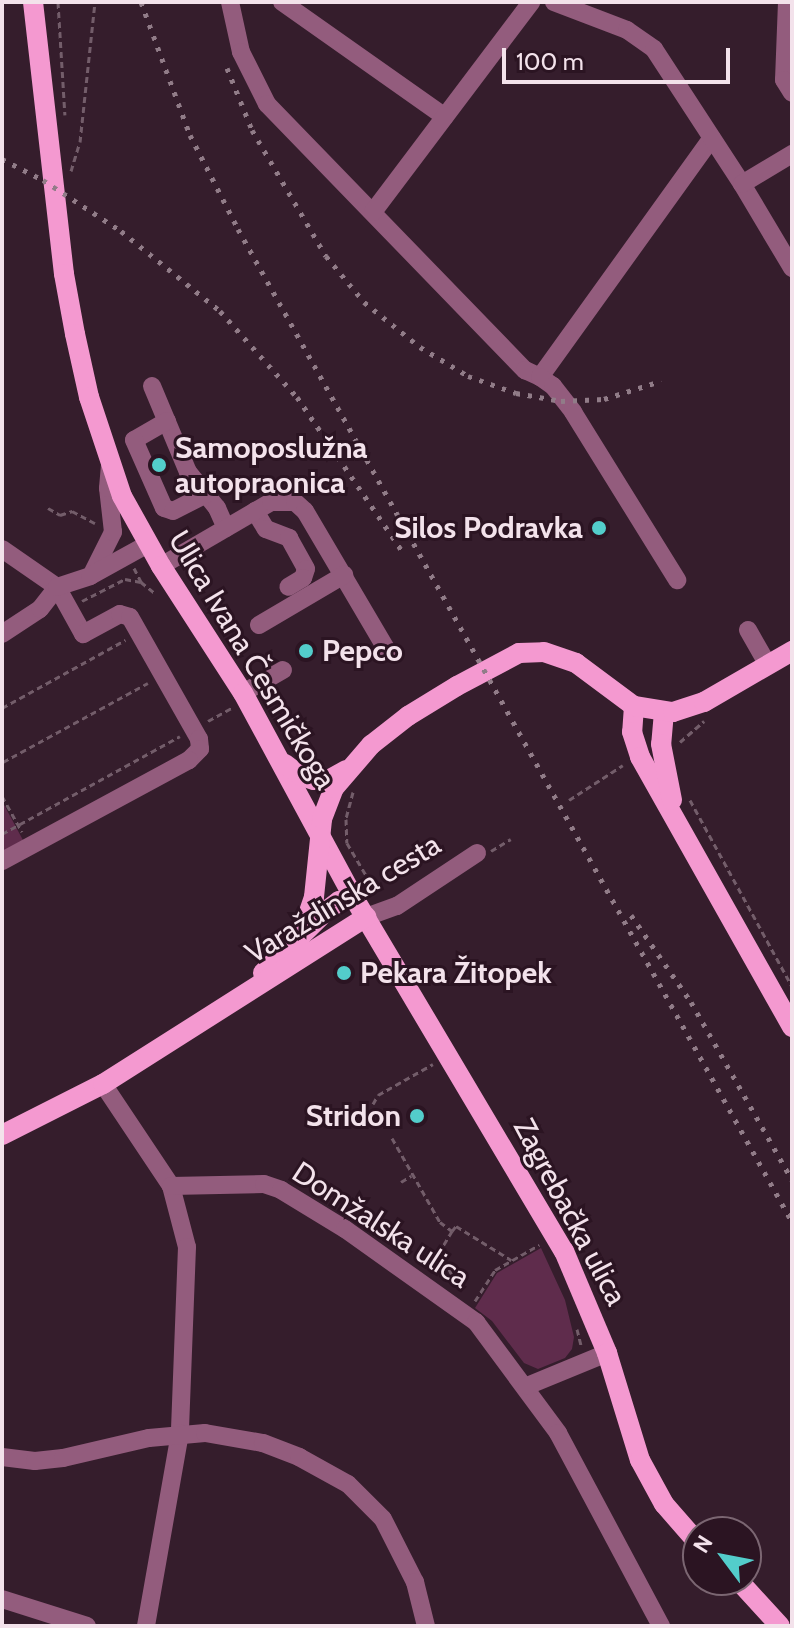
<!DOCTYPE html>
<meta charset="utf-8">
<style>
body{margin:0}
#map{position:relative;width:794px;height:1628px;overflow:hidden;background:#351d2c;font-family:Cabin,sans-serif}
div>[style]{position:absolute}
.green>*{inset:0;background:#5f2c4c}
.path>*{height:3px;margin-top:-1.5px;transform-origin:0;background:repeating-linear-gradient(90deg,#735d6a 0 6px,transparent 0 10px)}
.minor>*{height:18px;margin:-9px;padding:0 9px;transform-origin:9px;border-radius:9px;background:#935c7d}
.major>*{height:20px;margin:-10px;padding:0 10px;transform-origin:10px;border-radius:10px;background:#f499d0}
.rail>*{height:5px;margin-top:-2.5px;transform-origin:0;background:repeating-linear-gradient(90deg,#917c88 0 4px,transparent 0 12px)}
.dots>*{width:22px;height:22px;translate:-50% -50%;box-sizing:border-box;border:4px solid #2b1422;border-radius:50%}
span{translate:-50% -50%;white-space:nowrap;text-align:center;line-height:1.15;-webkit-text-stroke:6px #2b1422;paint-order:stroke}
.poi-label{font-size:30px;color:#f3e2eb;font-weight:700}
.left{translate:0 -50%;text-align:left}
.right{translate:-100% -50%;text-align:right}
.street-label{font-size:30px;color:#f3e2eb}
.frame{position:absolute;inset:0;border:4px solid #f3e2eb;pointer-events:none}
.north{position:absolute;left:682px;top:1516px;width:80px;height:80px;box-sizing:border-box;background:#2b1422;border:2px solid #7b6672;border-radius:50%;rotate:302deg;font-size:22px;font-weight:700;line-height:32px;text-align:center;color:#f3e2eb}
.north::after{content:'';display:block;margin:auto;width:28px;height:36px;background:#53cdcb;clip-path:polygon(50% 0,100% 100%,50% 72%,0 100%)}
.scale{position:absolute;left:502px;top:48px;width:228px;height:36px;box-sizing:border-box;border:4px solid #f3e2eb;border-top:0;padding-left:10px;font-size:24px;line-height:28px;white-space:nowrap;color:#f3e2eb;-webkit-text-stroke:6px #2b1422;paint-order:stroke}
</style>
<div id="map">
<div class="green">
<i style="clip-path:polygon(2px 801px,24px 842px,2px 854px)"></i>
<i style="clip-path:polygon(541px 1248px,565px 1300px,574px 1337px,572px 1349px,565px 1358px,538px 1369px,524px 1363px,492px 1321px,475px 1308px,497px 1273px)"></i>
</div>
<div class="path">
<i style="left:58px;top:2px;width:113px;rotate:86.5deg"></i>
<i style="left:71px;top:171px;width:30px;rotate:-73deg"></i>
<i style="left:80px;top:142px;width:141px;rotate:-83.9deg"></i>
<i style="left:48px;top:508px;width:14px;rotate:30deg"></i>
<i style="left:60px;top:515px;width:13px;rotate:-18deg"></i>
<i style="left:72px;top:511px;width:26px;rotate:28deg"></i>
<i style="left:134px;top:568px;width:16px;rotate:63deg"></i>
<i style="left:82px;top:601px;width:48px;rotate:-27.1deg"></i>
<i style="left:125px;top:579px;width:16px;rotate:11deg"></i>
<i style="left:141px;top:582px;width:19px;rotate:39deg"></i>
<i style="left:2px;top:708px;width:141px;rotate:-28.9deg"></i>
<i style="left:208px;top:721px;width:29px;rotate:-29deg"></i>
<i style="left:680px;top:742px;width:32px;rotate:-41deg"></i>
<i style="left:3px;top:762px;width:165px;rotate:-28.6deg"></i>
<i style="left:353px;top:792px;width:28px;rotate:105deg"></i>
<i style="left:346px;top:819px;width:24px;rotate:88deg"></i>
<i style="left:347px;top:843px;width:59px;rotate:59.5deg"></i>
<i style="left:2px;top:796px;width:41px;rotate:60.9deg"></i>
<i style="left:569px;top:800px;width:64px;rotate:-32.9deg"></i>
<i style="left:690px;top:800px;width:212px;rotate:61.3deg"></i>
<i style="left:2px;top:834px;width:203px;rotate:-28.8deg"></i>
<i style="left:491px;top:851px;width:23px;rotate:-31deg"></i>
<i style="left:373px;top:1104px;width:10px;rotate:-61deg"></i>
<i style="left:378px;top:1095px;width:63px;rotate:-29.4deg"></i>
<i style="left:392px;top:1138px;width:97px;rotate:60.3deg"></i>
<i style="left:440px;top:1222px;width:15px;rotate:37deg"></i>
<i style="left:452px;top:1231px;width:23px;rotate:121deg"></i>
<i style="left:440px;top:1251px;width:40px;rotate:63.4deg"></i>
<i style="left:401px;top:1182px;width:12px;rotate:-31deg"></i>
<i style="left:452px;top:1231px;width:6px;rotate:-51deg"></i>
<i style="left:456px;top:1226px;width:65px;rotate:31.7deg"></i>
<i style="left:475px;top:1301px;width:37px;rotate:-57deg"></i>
<i style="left:495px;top:1270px;width:51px;rotate:-29.6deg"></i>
<i style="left:577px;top:1329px;width:16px;rotate:76deg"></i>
</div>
<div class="minor">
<i style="left:230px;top:2px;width:51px;rotate:77.6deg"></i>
<i style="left:241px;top:52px;width:58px;rotate:63.4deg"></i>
<i style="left:267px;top:104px;width:371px;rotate:45.9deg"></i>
<i style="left:525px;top:370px;width:17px;rotate:25deg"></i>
<i style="left:540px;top:377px;width:294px;rotate:-54.3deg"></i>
<i style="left:282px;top:2px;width:199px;rotate:35.2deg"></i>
<i style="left:554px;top:2px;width:78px;rotate:21deg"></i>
<i style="left:627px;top:30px;width:33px;rotate:35deg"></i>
<i style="left:654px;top:49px;width:161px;rotate:56.9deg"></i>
<i style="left:742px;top:184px;width:98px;rotate:59.2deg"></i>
<i style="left:787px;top:2px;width:78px;rotate:92.2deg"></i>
<i style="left:784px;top:80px;width:15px;rotate:58deg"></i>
<i style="left:742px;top:184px;width:58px;rotate:-31deg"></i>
<i style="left:373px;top:212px;width:263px;rotate:-53deg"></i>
<i style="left:540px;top:377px;width:16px;rotate:35deg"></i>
<i style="left:553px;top:386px;width:33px;rotate:52deg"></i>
<i style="left:573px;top:412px;width:198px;rotate:58.2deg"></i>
<i style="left:152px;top:386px;width:93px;rotate:67.3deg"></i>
<i style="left:188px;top:472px;width:46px;rotate:51.1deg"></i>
<i style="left:217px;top:508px;width:22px;rotate:66deg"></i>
<i style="left:167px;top:421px;width:38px;rotate:150deg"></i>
<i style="left:134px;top:440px;width:74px;rotate:66.2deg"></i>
<i style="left:164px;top:508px;width:9px;rotate:18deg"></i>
<i style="left:173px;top:511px;width:37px;rotate:-27deg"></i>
<i style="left:255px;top:511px;width:21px;rotate:59deg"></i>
<i style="left:266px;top:529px;width:25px;rotate:21deg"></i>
<i style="left:289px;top:538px;width:35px;rotate:61deg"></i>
<i style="left:306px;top:569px;width:9px;rotate:108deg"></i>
<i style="left:303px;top:578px;width:17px;rotate:149deg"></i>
<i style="left:2px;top:549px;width:67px;rotate:34.6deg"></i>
<i style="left:57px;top:587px;width:54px;rotate:61deg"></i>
<i style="left:83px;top:634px;width:42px;rotate:-28.4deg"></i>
<i style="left:120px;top:614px;width:10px;rotate:17deg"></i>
<i style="left:130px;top:617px;width:140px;rotate:60.5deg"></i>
<i style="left:199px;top:739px;width:10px;rotate:84deg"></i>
<i style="left:200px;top:749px;width:16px;rotate:135deg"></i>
<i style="left:189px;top:760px;width:213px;rotate:151.6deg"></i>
<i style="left:161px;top:566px;width:127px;rotate:-30.2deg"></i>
<i style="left:271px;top:502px;width:24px"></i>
<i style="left:295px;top:502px;width:13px;rotate:42deg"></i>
<i style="left:305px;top:511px;width:164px;rotate:59.5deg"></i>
<i style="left:93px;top:572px;width:45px;rotate:-63.4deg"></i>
<i style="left:113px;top:532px;width:44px;rotate:-96.5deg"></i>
<i style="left:108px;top:488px;width:23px;rotate:-85deg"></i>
<i style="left:259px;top:625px;width:99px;rotate:-30.5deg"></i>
<i style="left:748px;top:630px;width:40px;rotate:60.3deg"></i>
<i style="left:2px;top:634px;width:45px;rotate:-33.3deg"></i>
<i style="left:40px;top:609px;width:28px;rotate:-52deg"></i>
<i style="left:57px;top:587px;width:35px;rotate:-18deg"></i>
<i style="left:90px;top:576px;width:66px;rotate:-28.9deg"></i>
<i style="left:243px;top:693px;width:46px;rotate:-29.9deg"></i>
<i style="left:366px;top:917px;width:33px;rotate:-20deg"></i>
<i style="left:397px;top:906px;width:96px;rotate:-33.5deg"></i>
<i style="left:103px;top:1084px;width:123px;rotate:56.3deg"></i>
<i style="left:171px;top:1186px;width:63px;rotate:75.3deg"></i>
<i style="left:187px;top:1247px;width:186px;rotate:92.2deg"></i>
<i style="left:180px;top:1433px;width:196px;rotate:100deg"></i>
<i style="left:171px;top:1186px;width:93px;rotate:-1.2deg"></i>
<i style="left:264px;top:1184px;width:18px;rotate:19deg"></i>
<i style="left:281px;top:1190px;width:75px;rotate:31.4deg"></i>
<i style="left:345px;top:1229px;width:161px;rotate:35.4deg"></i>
<i style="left:476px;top:1322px;width:138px;rotate:53.5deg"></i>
<i style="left:558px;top:1433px;width:219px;rotate:61.9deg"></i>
<i style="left:527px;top:1386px;width:87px;rotate:-22.4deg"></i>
<i style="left:2px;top:1457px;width:33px;rotate:7deg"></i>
<i style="left:35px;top:1461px;width:28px;rotate:-6deg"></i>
<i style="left:63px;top:1458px;width:88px;rotate:-13.1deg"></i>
<i style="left:149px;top:1438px;width:56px;rotate:-5.1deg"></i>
<i style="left:205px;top:1433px;width:59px;rotate:9.8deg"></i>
<i style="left:263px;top:1443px;width:39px;rotate:21deg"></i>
<i style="left:299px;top:1457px;width:56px;rotate:28.9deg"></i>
<i style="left:348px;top:1484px;width:49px;rotate:45deg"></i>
<i style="left:383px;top:1519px;width:71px;rotate:63.1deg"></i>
<i style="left:415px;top:1582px;width:45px;rotate:76deg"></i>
<i style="left:2px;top:1599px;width:89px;rotate:17.6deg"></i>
</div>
<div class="major">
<i style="left:33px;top:2px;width:274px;rotate:83.5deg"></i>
<i style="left:64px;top:274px;width:61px;rotate:79.6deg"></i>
<i style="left:75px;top:334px;width:65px;rotate:77.5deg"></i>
<i style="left:89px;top:397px;width:104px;rotate:71.6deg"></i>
<i style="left:122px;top:496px;width:80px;rotate:60.9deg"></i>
<i style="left:161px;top:566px;width:151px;rotate:57.2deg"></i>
<i style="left:243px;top:693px;width:233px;rotate:61.6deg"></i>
<i style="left:354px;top:898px;width:411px;rotate:59.3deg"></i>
<i style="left:564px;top:1251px;width:111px;rotate:67.1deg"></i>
<i style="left:607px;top:1353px;width:112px;rotate:72.9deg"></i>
<i style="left:640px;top:1460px;width:50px;rotate:61.4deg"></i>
<i style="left:664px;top:1504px;width:52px;rotate:48.9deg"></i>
<i style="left:634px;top:706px;width:26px;rotate:94deg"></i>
<i style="left:632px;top:732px;width:26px;rotate:72deg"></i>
<i style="left:640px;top:757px;width:310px;rotate:60.6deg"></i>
<i style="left:664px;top:712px;width:32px;rotate:95deg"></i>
<i style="left:661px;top:744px;width:57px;rotate:78.9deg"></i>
<i style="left:285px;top:764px;width:20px;rotate:37deg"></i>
<i style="left:301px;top:776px;width:14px;rotate:17deg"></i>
<i style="left:314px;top:780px;width:16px;rotate:-4deg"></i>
<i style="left:330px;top:779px;width:18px;rotate:-29deg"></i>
<i style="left:301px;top:935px;width:40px;rotate:-71.1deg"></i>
<i style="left:314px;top:897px;width:78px;rotate:-84.1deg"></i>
<i style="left:322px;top:819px;width:33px;rotate:-69deg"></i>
<i style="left:334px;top:788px;width:57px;rotate:-49.3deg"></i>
<i style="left:371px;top:745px;width:47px;rotate:-38.1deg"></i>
<i style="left:408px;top:716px;width:57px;rotate:-31.5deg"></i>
<i style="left:457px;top:686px;width:70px;rotate:-28deg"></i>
<i style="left:519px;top:653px;width:25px;rotate:-2deg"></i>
<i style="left:544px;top:652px;width:34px;rotate:19deg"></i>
<i style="left:576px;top:663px;width:72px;rotate:36.6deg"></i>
<i style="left:634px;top:706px;width:39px;rotate:9deg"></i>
<i style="left:673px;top:712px;width:33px;rotate:-18deg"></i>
<i style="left:704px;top:702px;width:102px;rotate:-30.1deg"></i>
<i style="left:263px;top:973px;width:87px;rotate:-44.5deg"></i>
<i style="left:325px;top:912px;width:18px;rotate:-38deg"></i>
<i style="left:339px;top:901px;width:15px;rotate:-11deg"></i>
<i style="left:2px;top:1135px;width:113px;rotate:-26.8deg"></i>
<i style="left:103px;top:1084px;width:312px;rotate:-32.4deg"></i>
<i style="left:738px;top:1580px;width:62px;rotate:47.6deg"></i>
</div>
<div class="rail">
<i style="left:141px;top:2px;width:142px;rotate:69.8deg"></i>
<i style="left:190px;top:135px;width:106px;rotate:62.9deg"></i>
<i style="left:238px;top:229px;width:1137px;rotate:60.84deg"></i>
<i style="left:227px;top:68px;width:67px;rotate:68deg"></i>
<i style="left:252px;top:130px;width:146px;rotate:59.6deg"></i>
<i style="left:326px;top:256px;width:60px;rotate:50.4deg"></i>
<i style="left:364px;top:302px;width:72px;rotate:38.8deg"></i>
<i style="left:420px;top:347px;width:56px;rotate:31.1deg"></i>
<i style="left:468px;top:376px;width:51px;rotate:19.5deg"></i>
<i style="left:516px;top:393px;width:46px;rotate:10.1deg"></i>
<i style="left:561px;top:401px;width:43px;rotate:-2.7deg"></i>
<i style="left:604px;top:399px;width:60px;rotate:-17.5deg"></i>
<i style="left:2px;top:159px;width:46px;rotate:27.1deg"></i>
<i style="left:43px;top:180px;width:93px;rotate:33.2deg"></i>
<i style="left:121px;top:231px;width:127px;rotate:38.9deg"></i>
<i style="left:220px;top:311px;width:115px;rotate:48.2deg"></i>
<i style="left:297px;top:397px;width:190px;rotate:55.7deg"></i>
<i style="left:631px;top:915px;width:106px;rotate:55.4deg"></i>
<i style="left:691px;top:1002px;width:205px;rotate:60.4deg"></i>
</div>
<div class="dots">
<i style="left:159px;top:465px;background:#53cdcb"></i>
<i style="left:599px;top:528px;background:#53cdcb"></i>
<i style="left:306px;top:651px;background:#53cdcb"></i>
<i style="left:344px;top:973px;background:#53cdcb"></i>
<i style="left:417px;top:1116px;background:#53cdcb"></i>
</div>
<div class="poi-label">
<span class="left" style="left:175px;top:465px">Samoposlužna<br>autopraonica</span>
<span class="right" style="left:583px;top:528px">Silos Podravka</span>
<span class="left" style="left:322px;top:651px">Pepco</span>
<span class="left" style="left:360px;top:973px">Pekara Žitopek</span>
<span class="right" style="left:401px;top:1116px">Stridon</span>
</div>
<div class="street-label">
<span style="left:252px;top:660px;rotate:59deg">Ulica Ivana Česmičkoga</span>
<span style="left:343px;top:899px;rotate:-31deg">Varaždinska cesta</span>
<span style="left:570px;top:1212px;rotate:62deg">Zagrebačka ulica</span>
<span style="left:381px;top:1225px;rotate:33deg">Domžalska ulica</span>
</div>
<div class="frame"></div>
<div class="north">N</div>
<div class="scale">100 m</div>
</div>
